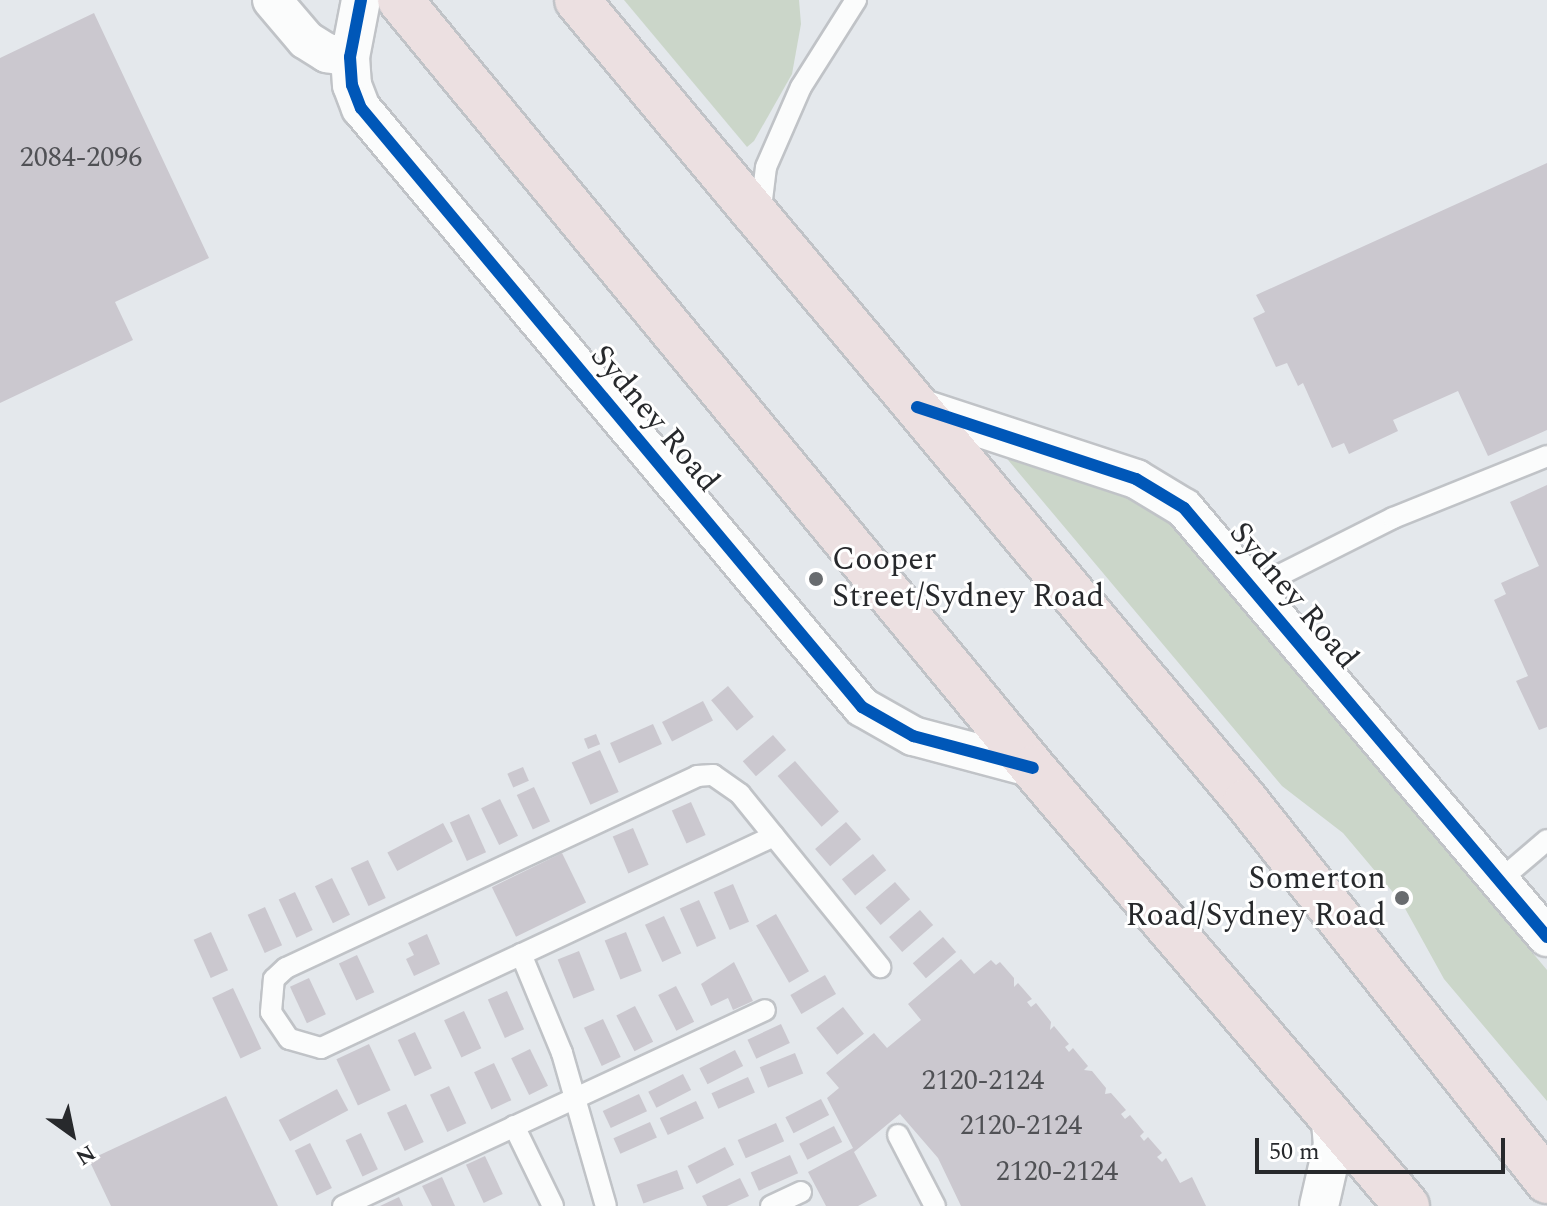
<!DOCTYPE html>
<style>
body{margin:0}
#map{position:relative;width:1547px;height:1206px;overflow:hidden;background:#e4e8ec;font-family:Spectral,serif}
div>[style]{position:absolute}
.green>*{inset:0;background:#cbd6c9}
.building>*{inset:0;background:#cbc8cf;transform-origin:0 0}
.roads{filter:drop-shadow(2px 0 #c0c3c7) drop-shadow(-2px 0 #c0c3c7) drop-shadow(0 2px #c0c3c7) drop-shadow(0 -2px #c0c3c7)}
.lane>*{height:20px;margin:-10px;padding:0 10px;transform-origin:10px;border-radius:10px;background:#fbfcfc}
.street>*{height:38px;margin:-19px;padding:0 19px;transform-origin:19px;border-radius:19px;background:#fbfcfc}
.highway>*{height:44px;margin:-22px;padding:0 22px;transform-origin:22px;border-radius:22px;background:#ece0e1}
.cycleway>*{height:12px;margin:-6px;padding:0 6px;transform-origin:6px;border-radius:6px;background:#0057b8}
.dots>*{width:22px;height:22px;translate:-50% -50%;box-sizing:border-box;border:4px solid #fff;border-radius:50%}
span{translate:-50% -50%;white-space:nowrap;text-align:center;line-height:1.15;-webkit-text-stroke:6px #fff;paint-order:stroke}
.number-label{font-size:28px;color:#505155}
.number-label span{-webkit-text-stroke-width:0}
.street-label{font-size:32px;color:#27292c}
.poi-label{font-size:32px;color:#27292c}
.left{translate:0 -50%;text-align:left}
.right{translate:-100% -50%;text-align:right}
.north{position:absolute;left:32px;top:1094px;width:80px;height:80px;-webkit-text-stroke:6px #fff;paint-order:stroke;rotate:147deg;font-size:22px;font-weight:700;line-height:32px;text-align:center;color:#27292c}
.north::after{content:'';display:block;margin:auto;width:28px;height:36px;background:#27292c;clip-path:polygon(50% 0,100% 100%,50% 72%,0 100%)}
.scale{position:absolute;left:1255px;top:1138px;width:250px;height:36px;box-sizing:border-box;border:4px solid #27292c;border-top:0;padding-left:10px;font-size:24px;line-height:28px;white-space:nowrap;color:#27292c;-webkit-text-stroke:6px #fff;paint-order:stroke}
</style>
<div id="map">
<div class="green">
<i style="clip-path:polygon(624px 0,799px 0,801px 24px,792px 74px,754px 141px,747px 147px)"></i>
<i style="clip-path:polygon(1003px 454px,1105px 483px,1169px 520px,1547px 970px,1547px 1101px,1444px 979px,1402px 903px,1343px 833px,1282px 786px)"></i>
</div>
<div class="building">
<i style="clip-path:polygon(94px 13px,209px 258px,115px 302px,133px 340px,0 403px,0 58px)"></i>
<i style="clip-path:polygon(1547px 163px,1547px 430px,1488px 456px,1458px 391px,1393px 420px,1398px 431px,1349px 454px,1344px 443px,1332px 448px,1303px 383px,1298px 386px,1287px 363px,1276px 367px,1253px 318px,1265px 312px,1256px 295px)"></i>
<i style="clip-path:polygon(1547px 485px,1547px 727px,1539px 730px,1516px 681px,1528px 676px,1494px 600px,1506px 594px,1501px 583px,1539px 566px,1510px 502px)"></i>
<i style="left:728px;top:686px;width:40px;height:22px;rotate:50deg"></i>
<i style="left:703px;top:701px;width:22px;height:46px;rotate:63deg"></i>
<i style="left:653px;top:724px;width:22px;height:47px;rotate:66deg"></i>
<i style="left:596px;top:734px;width:11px;height:13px;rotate:68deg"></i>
<i style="left:773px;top:735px;width:20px;height:40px;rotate:49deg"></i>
<i style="left:600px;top:750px;width:46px;height:31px;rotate:66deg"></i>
<i style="left:795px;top:761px;width:67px;height:23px;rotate:49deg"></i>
<i style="left:523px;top:767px;width:15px;height:17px;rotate:67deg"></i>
<i style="left:534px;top:787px;width:38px;height:19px;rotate:65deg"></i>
<i style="left:500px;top:799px;width:41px;height:21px;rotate:64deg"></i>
<i style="left:691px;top:802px;width:36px;height:21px;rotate:66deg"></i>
<i style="left:469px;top:814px;width:42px;height:21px;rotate:66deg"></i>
<i style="left:846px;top:822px;width:23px;height:41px;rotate:49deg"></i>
<i style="left:443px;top:823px;width:21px;height:63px;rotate:62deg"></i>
<i style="left:633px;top:828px;width:40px;height:22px;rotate:67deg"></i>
<i style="left:562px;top:853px;width:55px;height:78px;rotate:64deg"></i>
<i style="left:873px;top:854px;width:21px;height:40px;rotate:51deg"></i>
<i style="left:368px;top:860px;width:42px;height:19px;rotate:65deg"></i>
<i style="left:332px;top:878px;width:41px;height:19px;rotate:64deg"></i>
<i style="left:895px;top:882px;width:23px;height:39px;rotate:49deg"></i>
<i style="left:733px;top:884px;width:41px;height:21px;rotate:67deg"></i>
<i style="left:295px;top:892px;width:42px;height:18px;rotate:65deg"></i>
<i style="left:699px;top:900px;width:42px;height:21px;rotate:66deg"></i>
<i style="left:265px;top:907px;width:42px;height:19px;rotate:66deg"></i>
<i style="left:920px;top:910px;width:20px;height:41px;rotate:49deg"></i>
<i style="left:776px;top:914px;width:66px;height:23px;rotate:60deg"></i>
<i style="left:664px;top:916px;width:41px;height:21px;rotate:65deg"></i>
<i style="left:211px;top:932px;width:42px;height:19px;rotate:66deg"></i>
<i style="left:626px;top:932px;width:42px;height:23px;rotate:68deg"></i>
<i style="clip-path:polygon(427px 934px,440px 964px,414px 976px,406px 959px,414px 955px,408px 943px)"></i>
<i style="left:943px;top:937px;width:20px;height:40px;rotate:49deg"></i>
<i style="left:579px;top:951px;width:42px;height:23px;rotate:68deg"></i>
<i style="left:357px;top:955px;width:41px;height:20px;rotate:65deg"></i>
<i style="clip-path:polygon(961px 959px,974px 974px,991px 960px,996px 965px,1000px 962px,1014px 978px,1014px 987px,1018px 983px,1032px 999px,1027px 1002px,1031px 1007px,1036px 1003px,1051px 1022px,1050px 1030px,1054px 1026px,1069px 1044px,1065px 1047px,1069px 1052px,1073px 1048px,1088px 1066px,1084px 1070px,1092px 1071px,1106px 1088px,1105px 1094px,1111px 1093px,1126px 1110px,1121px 1114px,1125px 1119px,1130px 1115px,1144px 1132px,1140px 1136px,1144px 1141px,1148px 1137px,1162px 1153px,1157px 1157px,1162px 1162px,1166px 1158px,1180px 1183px,1192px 1177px,1206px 1206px,961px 1206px,938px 1158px,900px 1114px,854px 1152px,877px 1196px,858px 1206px,826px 1206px,808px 1172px,853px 1148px,827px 1098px,839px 1088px,826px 1073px,874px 1033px,887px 1048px,921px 1020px,908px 1004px)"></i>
<i style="clip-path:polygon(734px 962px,753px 1001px,733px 1010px,728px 998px,711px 1006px,701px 984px)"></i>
<i style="left:825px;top:975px;width:22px;height:40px;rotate:60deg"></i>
<i style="left:309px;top:978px;width:40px;height:21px;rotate:65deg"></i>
<i style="left:676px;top:986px;width:40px;height:20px;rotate:63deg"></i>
<i style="left:233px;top:988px;width:67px;height:23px;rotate:65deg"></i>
<i style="left:507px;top:991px;width:42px;height:21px;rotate:66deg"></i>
<i style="left:635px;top:1006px;width:40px;height:21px;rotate:63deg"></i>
<i style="left:843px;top:1007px;width:34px;height:34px;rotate:52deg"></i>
<i style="left:464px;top:1011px;width:41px;height:22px;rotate:65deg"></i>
<i style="left:603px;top:1019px;width:42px;height:21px;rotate:65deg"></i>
<i style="left:781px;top:1024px;width:21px;height:37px;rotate:65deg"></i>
<i style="left:415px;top:1032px;width:40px;height:19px;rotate:65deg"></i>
<i style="left:369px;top:1044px;width:51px;height:36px;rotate:65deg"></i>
<i style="left:530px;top:1049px;width:41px;height:21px;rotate:64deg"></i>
<i style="left:735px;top:1050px;width:18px;height:40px;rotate:63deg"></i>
<i style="left:795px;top:1053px;width:22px;height:38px;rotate:68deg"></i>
<i style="left:494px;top:1063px;width:41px;height:22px;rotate:65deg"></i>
<i style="left:683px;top:1074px;width:18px;height:39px;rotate:63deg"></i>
<i style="left:748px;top:1077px;width:17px;height:40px;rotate:66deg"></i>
<i style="left:449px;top:1086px;width:41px;height:21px;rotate:65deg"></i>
<i style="left:337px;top:1089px;width:24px;height:66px;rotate:62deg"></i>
<i style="left:639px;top:1094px;width:19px;height:40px;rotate:65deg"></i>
<i style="clip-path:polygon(226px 1096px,278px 1206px,111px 1206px,89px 1160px)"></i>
<i style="left:821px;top:1099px;width:18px;height:40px;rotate:63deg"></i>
<i style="left:696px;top:1101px;width:19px;height:40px;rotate:65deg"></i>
<i style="left:406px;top:1104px;width:42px;height:21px;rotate:65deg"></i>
<i style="left:650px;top:1122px;width:17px;height:40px;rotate:66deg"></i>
<i style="left:776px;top:1123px;width:20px;height:42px;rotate:66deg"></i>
<i style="left:834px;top:1126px;width:18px;height:39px;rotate:63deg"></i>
<i style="left:361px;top:1133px;width:40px;height:17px;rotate:65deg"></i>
<i style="left:310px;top:1143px;width:50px;height:17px;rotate:64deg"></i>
<i style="left:725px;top:1147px;width:20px;height:42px;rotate:63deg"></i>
<i style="left:790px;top:1155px;width:20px;height:43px;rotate:66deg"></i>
<i style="left:485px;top:1156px;width:42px;height:21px;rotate:65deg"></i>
<i style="left:677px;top:1170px;width:20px;height:43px;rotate:70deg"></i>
<i style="clip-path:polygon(442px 1177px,455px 1206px,432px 1206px,422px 1186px)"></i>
<i style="clip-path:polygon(740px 1178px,749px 1196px,727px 1206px,707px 1206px,702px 1196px)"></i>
<i style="clip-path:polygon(399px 1197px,403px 1206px,380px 1206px)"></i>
</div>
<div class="roads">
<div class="lane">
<i style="left:760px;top:216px;width:49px;rotate:-83deg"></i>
<i style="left:766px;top:167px;width:87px;rotate:-66.4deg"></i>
<i style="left:801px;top:87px;width:103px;rotate:-57.7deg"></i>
<i style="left:1252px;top:589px;width:158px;rotate:-26.7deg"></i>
<i style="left:1393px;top:518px;width:166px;rotate:-21.9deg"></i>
<i style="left:774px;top:836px;width:500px;rotate:154.92deg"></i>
<i style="left:321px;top:1048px;width:33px;rotate:-164deg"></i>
<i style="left:289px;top:1039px;width:32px;rotate:-124deg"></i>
<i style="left:271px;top:1012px;width:33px;rotate:-85deg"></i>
<i style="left:274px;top:979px;width:16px;rotate:-43deg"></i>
<i style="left:286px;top:968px;width:454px;rotate:-25deg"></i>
<i style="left:697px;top:776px;width:16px;rotate:-4deg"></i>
<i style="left:713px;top:775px;width:33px;rotate:35deg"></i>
<i style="left:740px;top:794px;width:223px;rotate:51deg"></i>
<i style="left:1499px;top:881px;width:63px;rotate:-40.5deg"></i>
<i style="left:521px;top:954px;width:107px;rotate:67.5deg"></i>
<i style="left:562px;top:1053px;width:159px;rotate:74deg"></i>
<i style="left:514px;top:1126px;width:89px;rotate:64deg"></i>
<i style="left:898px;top:1135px;width:80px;rotate:62.5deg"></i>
<i style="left:343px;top:1206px;width:465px;rotate:-24.9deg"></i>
<i style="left:771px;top:1206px;width:33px;rotate:-25deg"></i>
</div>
<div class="street">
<i style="left:272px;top:0;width:52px;rotate:49.6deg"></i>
<i style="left:306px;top:40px;width:25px;rotate:32deg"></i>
<i style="left:327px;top:53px;width:23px;rotate:10deg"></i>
<i style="left:361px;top:0;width:58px;rotate:100.9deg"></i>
<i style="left:350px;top:57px;width:28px;rotate:86deg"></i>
<i style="left:352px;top:85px;width:25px;rotate:69deg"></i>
<i style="left:361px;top:108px;width:781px;rotate:50.09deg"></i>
<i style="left:862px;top:707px;width:59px;rotate:29.6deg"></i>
<i style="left:913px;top:736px;width:124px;rotate:14.9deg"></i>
<i style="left:917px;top:407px;width:231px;rotate:18.2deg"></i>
<i style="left:1136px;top:479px;width:56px;rotate:31.1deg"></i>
<i style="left:1184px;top:508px;width:562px;rotate:49.76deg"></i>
<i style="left:1319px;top:1206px;width:63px;rotate:-77.1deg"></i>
<i style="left:1333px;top:1145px;width:24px;rotate:-95deg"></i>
</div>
<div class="highway">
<i style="left:400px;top:0;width:995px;rotate:50.5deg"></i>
<i style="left:1033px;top:768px;width:576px;rotate:49.51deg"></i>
<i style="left:577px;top:0;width:1044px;rotate:50.13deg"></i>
<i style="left:1246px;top:801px;width:485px;rotate:51.6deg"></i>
</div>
</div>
<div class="cycleway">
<i style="left:361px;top:0;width:58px;rotate:100.9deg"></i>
<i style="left:350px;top:57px;width:28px;rotate:86deg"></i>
<i style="left:352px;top:85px;width:25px;rotate:69deg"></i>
<i style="left:361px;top:108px;width:781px;rotate:50.09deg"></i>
<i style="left:862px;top:707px;width:59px;rotate:29.6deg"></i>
<i style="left:913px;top:736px;width:124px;rotate:14.9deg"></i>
<i style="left:917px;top:407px;width:231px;rotate:18.2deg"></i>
<i style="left:1136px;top:479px;width:56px;rotate:31.1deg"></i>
<i style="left:1184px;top:508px;width:562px;rotate:49.76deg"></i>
</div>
<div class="dots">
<i style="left:816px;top:579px;background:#696c6f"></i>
<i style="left:1402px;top:898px;background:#696c6f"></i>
</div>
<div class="number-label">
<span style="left:81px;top:158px">2084-2096</span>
<span style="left:983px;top:1081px">2120-2124</span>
<span style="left:1021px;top:1126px">2120-2124</span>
<span style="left:1057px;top:1172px">2120-2124</span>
</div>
<div class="street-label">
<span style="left:654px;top:419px;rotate:50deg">Sydney Road</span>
<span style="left:1293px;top:596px;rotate:50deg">Sydney Road</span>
</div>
<div class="poi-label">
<span class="left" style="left:832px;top:579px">Cooper<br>Street/Sydney Road</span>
<span class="right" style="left:1386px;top:898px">Somerton<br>Road/Sydney Road</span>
</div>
<div class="north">N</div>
<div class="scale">50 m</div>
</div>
